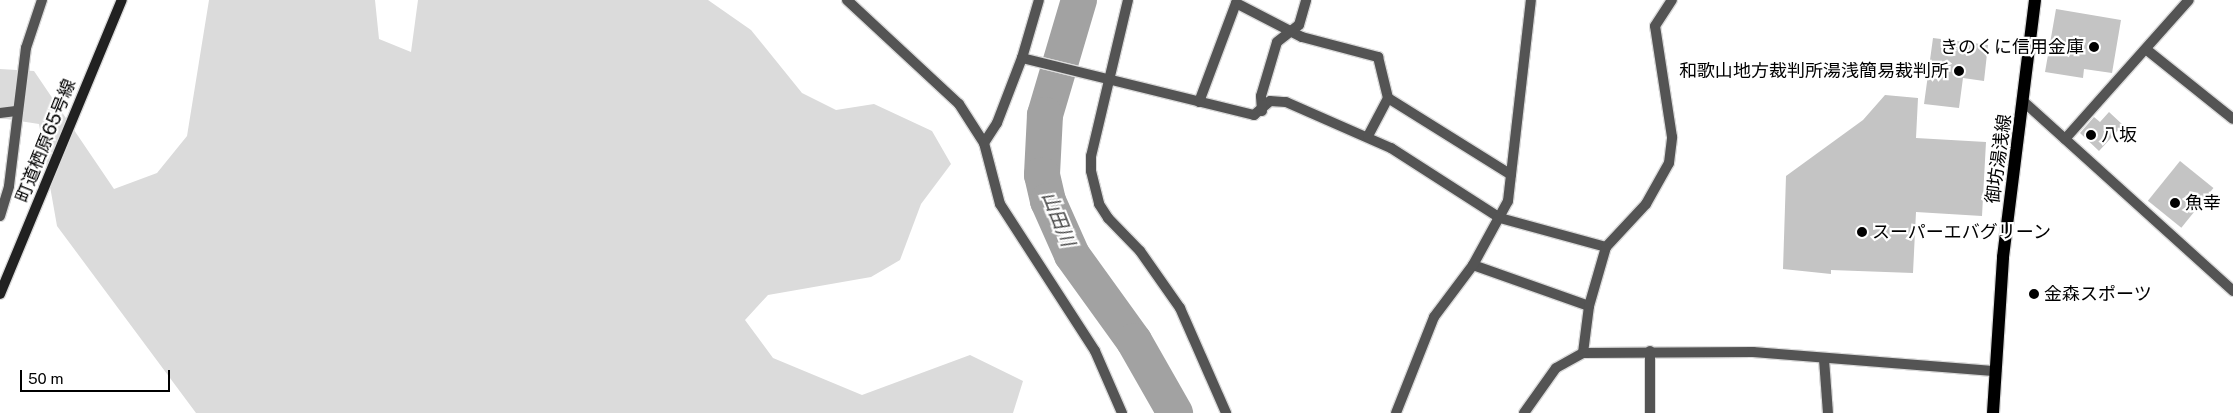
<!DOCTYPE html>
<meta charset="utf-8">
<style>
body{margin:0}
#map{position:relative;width:2233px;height:413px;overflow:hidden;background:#fff;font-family:"Public Sans","Noto Sans JP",sans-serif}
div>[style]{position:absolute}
.green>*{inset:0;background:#dbdbdb}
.river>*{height:36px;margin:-18px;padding:0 18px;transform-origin:18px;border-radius:18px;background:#a2a2a2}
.building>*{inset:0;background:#c4c4c4;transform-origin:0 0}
.roads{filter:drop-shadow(1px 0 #dbdbdb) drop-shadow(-1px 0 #dbdbdb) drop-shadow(0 1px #dbdbdb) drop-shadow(0 -1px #dbdbdb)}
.street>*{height:10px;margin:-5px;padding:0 5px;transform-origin:5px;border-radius:5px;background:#545454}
.secondary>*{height:10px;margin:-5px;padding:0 5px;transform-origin:5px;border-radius:5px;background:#212121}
.primary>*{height:12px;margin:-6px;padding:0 6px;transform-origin:6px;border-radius:6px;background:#000}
.dots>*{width:14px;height:14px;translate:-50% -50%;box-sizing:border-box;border:2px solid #fff;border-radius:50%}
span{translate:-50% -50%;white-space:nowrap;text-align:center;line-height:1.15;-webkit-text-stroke:4.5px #fff;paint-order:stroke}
.poi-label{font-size:18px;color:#000}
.right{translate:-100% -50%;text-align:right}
.left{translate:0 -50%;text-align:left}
.street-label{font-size:18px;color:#000}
.water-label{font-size:19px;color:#434343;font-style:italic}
.scale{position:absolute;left:20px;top:370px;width:150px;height:22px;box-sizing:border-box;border:2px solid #000;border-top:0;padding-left:6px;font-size:15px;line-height:18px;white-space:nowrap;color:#000;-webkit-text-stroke:4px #fff;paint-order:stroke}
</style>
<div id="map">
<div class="green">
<i style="clip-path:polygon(209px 0,375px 0,379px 39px,411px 52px,418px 0,708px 0,751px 30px,802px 93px,836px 110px,874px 104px,932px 131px,951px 164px,921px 204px,900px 260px,871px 277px,768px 295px,745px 320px,773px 358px,862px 395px,970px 355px,1023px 381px,1013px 413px,196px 413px,57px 226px,39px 124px,0 118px,0 69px,34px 71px,114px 189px,157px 173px,187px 136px)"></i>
</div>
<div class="river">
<i style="left:1079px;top:0;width:120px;rotate:106.5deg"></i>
<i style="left:1045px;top:115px;width:60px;rotate:92.9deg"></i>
<i style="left:1042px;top:175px;width:27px;rotate:77deg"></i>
<i style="left:1048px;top:201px;width:59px;rotate:66deg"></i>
<i style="left:1072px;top:255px;width:106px;rotate:54.2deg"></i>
<i style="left:1134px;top:341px;width:83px;rotate:60.3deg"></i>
</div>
<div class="building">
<i style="clip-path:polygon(2056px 9px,2121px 20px,2112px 73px,2084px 69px,2083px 78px,2045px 72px)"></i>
<i style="clip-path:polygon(1933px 38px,1988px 45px,1984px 81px,1963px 78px,1959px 108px,1924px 104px)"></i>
<i style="clip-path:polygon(1885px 95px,1918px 98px,1916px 138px,1986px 142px,1982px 216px,1916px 212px,1913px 273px,1831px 270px,1831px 274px,1783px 269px,1786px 176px,1863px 120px)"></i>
<i style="clip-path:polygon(2109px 112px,2123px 125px,2099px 151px,2080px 133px,2094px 117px,2100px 122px)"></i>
<i style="left:2180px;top:161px;width:43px;height:51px;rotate:39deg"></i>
</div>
<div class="roads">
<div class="street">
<i style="left:847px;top:0;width:153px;rotate:42.9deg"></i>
<i style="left:959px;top:104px;width:46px;rotate:57.3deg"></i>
<i style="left:984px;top:143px;width:63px;rotate:75.3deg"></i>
<i style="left:1000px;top:204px;width:175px;rotate:57.1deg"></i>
<i style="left:1095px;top:351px;width:68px;rotate:66.5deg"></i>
<i style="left:1128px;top:0;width:160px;rotate:103.3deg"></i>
<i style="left:1091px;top:156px;width:15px;rotate:90deg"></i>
<i style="left:1091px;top:171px;width:34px;rotate:76deg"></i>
<i style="left:1099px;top:204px;width:17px;rotate:57deg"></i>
<i style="left:1108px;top:218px;width:46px;rotate:45.9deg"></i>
<i style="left:1140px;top:251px;width:70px;rotate:54.9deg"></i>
<i style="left:1180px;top:308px;width:115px;rotate:66.3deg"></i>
<i style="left:2147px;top:50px;width:110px;rotate:38.7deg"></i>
<i style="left:1022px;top:58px;width:239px;rotate:13.8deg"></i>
<i style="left:1254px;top:115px;width:21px;rotate:-41deg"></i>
<i style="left:1270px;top:101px;width:16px;rotate:4deg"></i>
<i style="left:1286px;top:102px;width:115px;rotate:23.7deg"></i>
<i style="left:1391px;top:148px;width:130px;rotate:32.7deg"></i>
<i style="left:1500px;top:218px;width:110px;rotate:15.3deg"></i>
<i style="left:1199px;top:102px;width:106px;rotate:-69.5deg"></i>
<i style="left:1236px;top:3px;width:74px;rotate:27.3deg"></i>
<i style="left:1302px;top:37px;width:79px;rotate:14.7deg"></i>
<i style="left:1378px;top:57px;width:42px;rotate:76.3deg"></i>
<i style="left:1388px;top:98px;width:145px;rotate:32deg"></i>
<i style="left:2024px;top:102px;width:282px;rotate:42.1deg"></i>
<i style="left:1262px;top:111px;width:15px;rotate:-94deg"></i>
<i style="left:1261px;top:96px;width:56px;rotate:-73.5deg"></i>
<i style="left:1277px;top:42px;width:28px;rotate:-38deg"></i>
<i style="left:1299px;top:25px;width:26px;rotate:-74deg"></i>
<i style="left:0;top:113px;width:16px;rotate:-7deg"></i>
<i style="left:1368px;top:136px;width:43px;rotate:-62.2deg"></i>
<i style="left:2065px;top:139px;width:186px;rotate:-48.3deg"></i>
<i style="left:984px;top:143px;width:24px;rotate:-57deg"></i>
<i style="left:997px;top:123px;width:70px;rotate:-69deg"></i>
<i style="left:1022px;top:58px;width:60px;rotate:-73.7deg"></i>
<i style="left:0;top:216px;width:31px;rotate:-73deg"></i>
<i style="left:9px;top:186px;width:139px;rotate:-83deg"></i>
<i style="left:26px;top:48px;width:51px;rotate:-71.6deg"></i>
<i style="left:1473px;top:265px;width:123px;rotate:19.5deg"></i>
<i style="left:1583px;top:353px;width:47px;rotate:-82.7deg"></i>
<i style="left:1589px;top:306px;width:61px;rotate:-73.9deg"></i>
<i style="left:1606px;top:247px;width:59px;rotate:-47.1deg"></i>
<i style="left:1646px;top:204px;width:47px;rotate:-60.7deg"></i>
<i style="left:1669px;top:163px;width:26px;rotate:-83deg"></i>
<i style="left:1672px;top:137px;width:112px;rotate:-98.7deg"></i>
<i style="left:1655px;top:26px;width:31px;rotate:-57deg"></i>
<i style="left:1824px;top:359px;width:54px;rotate:85.8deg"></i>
<i style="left:1396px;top:413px;width:103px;rotate:-68.4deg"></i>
<i style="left:1434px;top:317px;width:65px;rotate:-53.1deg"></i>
<i style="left:1473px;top:265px;width:73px;rotate:-61.3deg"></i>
<i style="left:1508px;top:201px;width:202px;rotate:-83.5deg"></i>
<i style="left:1524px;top:413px;width:55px;rotate:-54.6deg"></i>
<i style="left:1556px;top:368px;width:31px;rotate:-29deg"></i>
<i style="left:1583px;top:353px;width:170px;rotate:-0.3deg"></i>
<i style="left:1753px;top:352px;width:244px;rotate:4.5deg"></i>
<i style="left:1650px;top:413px;width:62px;rotate:-90deg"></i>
</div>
<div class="secondary">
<i style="left:0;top:294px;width:318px;rotate:-67.5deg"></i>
</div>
<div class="primary">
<i style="left:1993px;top:413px;width:156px;rotate:-86.3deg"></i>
<i style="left:2003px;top:257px;width:259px;rotate:-82.9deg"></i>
</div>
</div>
<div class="dots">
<i style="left:2094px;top:47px;background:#000"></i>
<i style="left:1959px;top:71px;background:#000"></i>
<i style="left:2091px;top:135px;background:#000"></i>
<i style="left:2175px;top:203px;background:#000"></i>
<i style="left:1862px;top:232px;background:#000"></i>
<i style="left:2034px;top:294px;background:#000"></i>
</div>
<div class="poi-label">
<span class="right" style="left:2084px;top:47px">きのくに信用金庫</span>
<span class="right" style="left:1949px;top:71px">和歌山地方裁判所湯浅簡易裁判所</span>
<span class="left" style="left:2101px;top:135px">八坂</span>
<span class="left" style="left:2185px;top:203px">魚幸</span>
<span class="left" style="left:1872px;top:232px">スーパーエバグリーン</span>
<span class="left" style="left:2044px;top:294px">金森スポーツ</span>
</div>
<div class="street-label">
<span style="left:46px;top:141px;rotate:-68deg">町道栖原65号線</span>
<span style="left:1999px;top:159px;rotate:-82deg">御坊湯浅線</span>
</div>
<div class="water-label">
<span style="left:1058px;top:219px;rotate:68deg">山田川</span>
</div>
<div class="scale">50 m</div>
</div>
